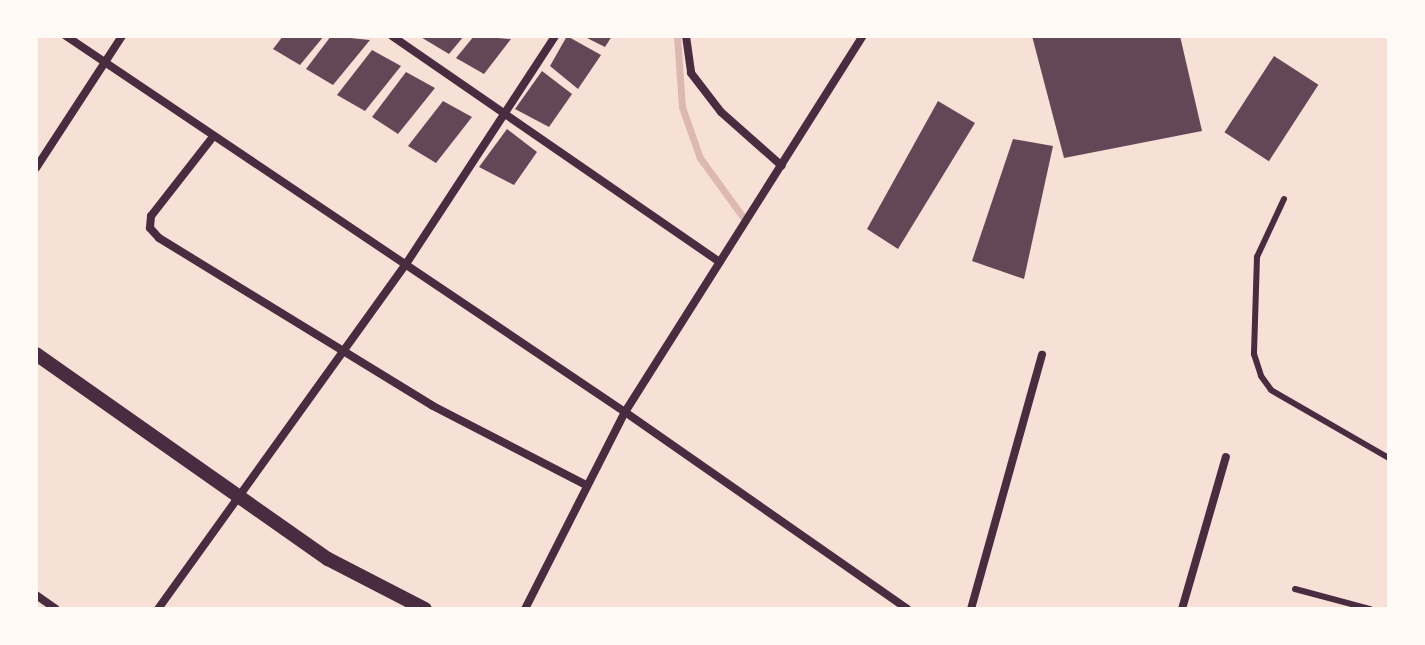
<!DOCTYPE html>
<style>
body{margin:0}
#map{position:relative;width:1425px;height:645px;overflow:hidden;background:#f7e1d7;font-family:"Fira Sans",sans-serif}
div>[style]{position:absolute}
.stream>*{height:7px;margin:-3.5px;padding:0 3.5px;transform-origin:3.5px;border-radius:3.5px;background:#dcb8b0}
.building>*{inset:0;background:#644757;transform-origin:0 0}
.service>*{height:6px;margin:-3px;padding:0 3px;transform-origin:3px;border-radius:3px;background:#4a2c40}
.minor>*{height:8px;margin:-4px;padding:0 4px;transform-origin:4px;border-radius:4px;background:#4a2c40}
.tertiary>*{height:14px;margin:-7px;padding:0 7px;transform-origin:7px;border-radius:7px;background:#4a2c40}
span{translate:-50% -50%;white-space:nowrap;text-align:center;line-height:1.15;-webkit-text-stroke:6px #fffaf5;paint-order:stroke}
.frame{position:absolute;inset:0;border:38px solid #fffaf5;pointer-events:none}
</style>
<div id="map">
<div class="stream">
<i style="left:677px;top:36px;width:71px;rotate:86deg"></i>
<i style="left:682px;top:107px;width:54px;rotate:70.6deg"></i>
<i style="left:700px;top:158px;width:73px;rotate:53.9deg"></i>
</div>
<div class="building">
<i style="clip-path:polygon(283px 36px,324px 36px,300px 65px,273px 49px)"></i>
<i style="clip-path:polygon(331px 36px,370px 40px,333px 85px,306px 69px)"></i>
<i style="clip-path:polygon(419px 36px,464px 36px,449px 54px)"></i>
<i style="clip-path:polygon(474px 36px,511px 39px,484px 74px,456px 58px)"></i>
<i style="clip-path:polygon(567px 36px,601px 55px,578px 89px,550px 66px)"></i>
<i style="clip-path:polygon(583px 36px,612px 36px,605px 47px)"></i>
<i style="clip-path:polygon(1032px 36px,1180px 36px,1202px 131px,1064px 158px)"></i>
<i style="clip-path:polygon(372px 50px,401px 66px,365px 111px,337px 95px)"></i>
<i style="left:1274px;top:56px;width:53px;height:91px;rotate:33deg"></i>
<i style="clip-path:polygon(542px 71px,572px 94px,549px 127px,515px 109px)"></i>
<i style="clip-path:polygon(406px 72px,435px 88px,398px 134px,372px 117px)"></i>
<i style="clip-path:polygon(443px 101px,472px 117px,436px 163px,408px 146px)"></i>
<i style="clip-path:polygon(938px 101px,975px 123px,898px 249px,867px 229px)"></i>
<i style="clip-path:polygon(507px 129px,537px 152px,514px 185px,479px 167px)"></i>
<i style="clip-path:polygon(1013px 139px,1053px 146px,1024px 279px,972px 261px)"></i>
</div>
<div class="service">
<i style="left:1284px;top:199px;width:64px;rotate:115deg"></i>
<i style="left:1257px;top:257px;width:97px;rotate:91.8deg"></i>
<i style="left:1254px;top:354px;width:23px;rotate:72deg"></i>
<i style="left:1261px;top:376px;width:17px;rotate:54deg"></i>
<i style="left:1271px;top:390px;width:136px;rotate:30deg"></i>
<i style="left:1295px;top:589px;width:78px;rotate:14.9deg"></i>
</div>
<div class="minor">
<i style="left:66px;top:36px;width:674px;rotate:33.93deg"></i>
<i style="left:625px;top:412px;width:344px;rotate:34.9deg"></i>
<i style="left:392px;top:36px;width:398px;rotate:34.6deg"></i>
<i style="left:686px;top:36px;width:37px;rotate:82deg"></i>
<i style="left:691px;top:73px;width:49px;rotate:52.4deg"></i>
<i style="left:721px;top:112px;width:81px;rotate:41.5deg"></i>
<i style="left:212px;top:138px;width:99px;rotate:128deg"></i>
<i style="left:151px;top:216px;width:12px;rotate:95deg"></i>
<i style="left:150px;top:228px;width:13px;rotate:48deg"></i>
<i style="left:159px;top:238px;width:321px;rotate:31.5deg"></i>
<i style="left:433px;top:406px;width:172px;rotate:27.3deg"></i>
<i style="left:36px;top:168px;width:158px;rotate:-56.9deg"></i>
<i style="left:36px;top:595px;width:24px;rotate:35deg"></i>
<i style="left:158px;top:609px;width:425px;rotate:-54.3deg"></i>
<i style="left:406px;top:264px;width:272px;rotate:-56.8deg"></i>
<i style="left:525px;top:609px;width:221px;rotate:-63.1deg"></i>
<i style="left:625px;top:412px;width:445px;rotate:-57.7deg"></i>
<i style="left:971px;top:609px;width:264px;rotate:-74.4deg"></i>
<i style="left:1182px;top:609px;width:158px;rotate:-73.9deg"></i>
</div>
<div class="tertiary">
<i style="left:36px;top:354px;width:357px;rotate:35.1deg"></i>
<i style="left:328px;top:559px;width:109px;rotate:27.3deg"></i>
</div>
<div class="frame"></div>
</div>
